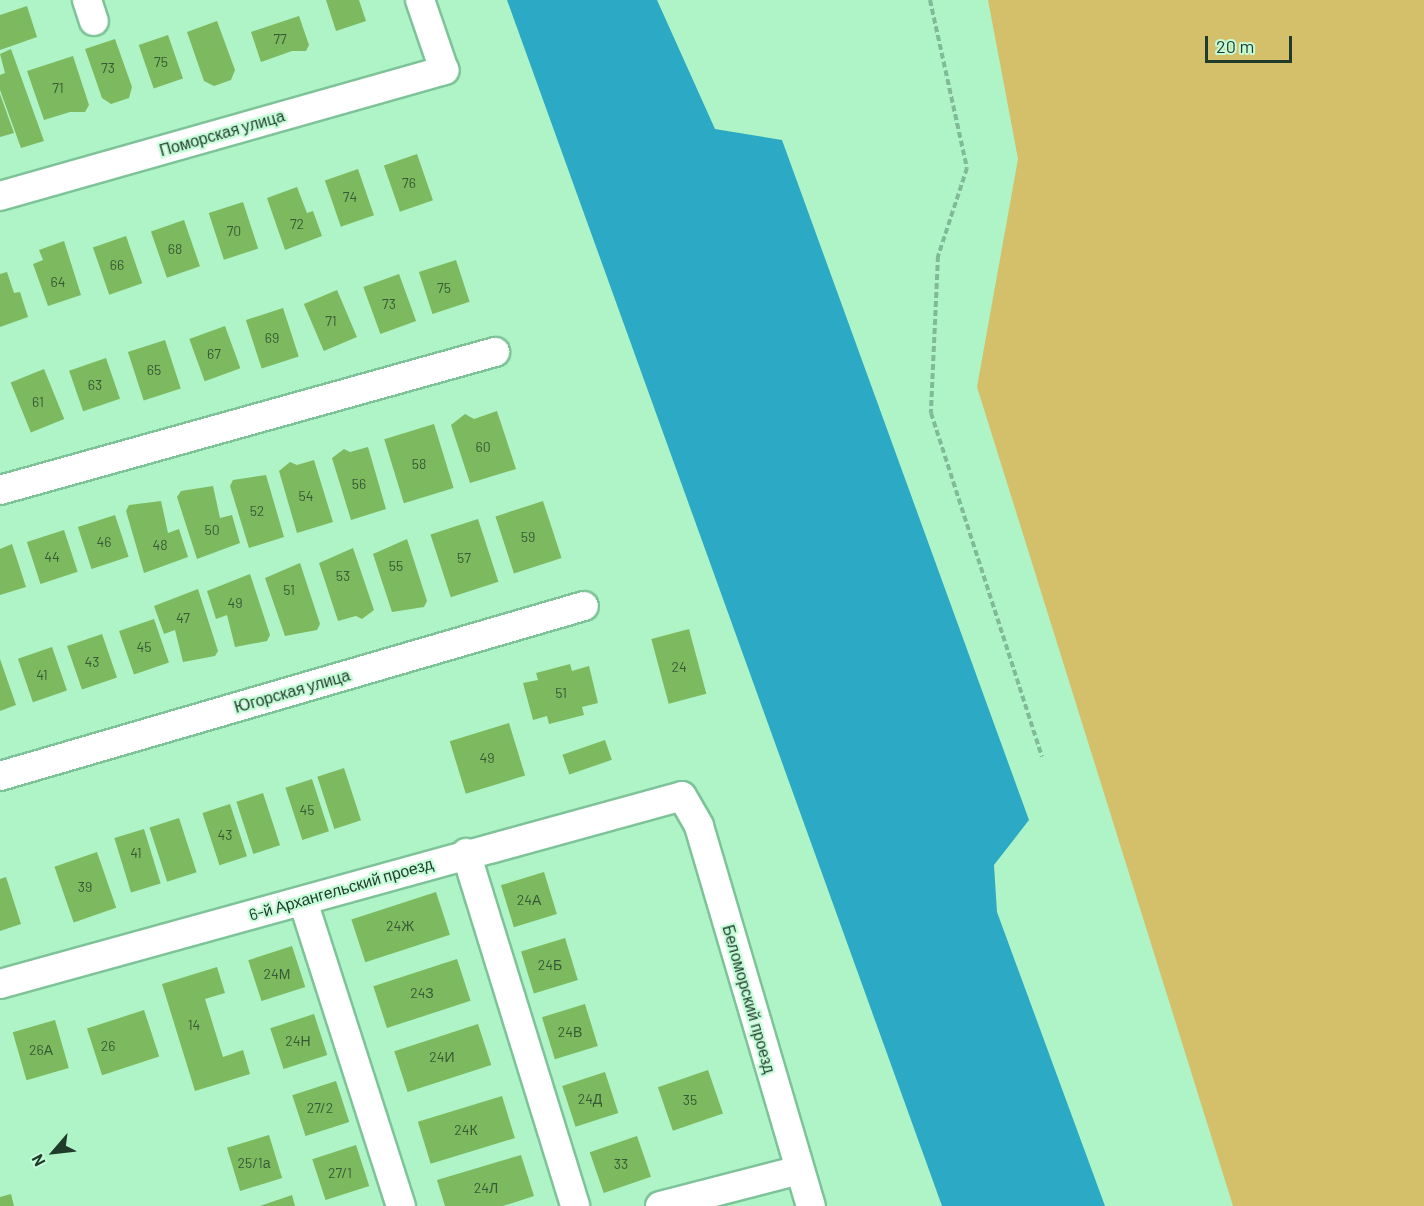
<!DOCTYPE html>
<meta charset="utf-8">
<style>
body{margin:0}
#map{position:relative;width:1424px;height:1206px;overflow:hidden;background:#aef4c7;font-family:Barlow,sans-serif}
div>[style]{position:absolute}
.green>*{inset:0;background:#d4c06a}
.water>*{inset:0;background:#2caac5}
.building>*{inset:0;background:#7db95e;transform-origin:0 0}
.path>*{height:4px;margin-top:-2px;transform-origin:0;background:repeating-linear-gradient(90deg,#81ba96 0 6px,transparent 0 9px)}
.roads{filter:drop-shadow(2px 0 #7ec398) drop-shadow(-2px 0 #7ec398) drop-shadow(0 2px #7ec398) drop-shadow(0 -2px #7ec398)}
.minor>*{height:28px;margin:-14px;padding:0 14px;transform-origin:14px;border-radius:14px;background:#fff}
span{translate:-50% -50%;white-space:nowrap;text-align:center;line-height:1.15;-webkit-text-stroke:4.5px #c6fdd9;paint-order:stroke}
.number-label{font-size:14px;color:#365a37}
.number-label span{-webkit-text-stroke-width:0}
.street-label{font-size:16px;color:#1f3b2a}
.north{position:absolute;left:24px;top:1122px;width:60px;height:60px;-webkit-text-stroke:4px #c6fdd9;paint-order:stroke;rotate:242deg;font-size:16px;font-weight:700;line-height:24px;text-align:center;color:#1f3b2a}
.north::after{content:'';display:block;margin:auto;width:21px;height:27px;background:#1f3b2a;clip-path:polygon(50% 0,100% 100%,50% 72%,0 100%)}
.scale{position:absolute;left:1205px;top:36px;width:87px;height:27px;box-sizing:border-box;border:3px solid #1f3b2a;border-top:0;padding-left:8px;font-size:18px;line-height:21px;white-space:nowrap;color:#1f3b2a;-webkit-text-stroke:4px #c6fdd9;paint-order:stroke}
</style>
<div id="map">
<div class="green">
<i style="clip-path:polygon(988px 0,1424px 0,1424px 1206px,1233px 1206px,977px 387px,1018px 159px)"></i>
</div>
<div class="water">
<i style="clip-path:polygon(507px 0,657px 0,715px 129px,782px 140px,1029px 820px,994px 865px,997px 912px,1105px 1206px,942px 1206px)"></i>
</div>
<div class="building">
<i style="clip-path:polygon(326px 0,359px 0,366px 21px,336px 31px)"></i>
<i style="clip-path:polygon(27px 6px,37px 37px,0 50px,0 15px)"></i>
<i style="clip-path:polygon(299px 16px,309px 45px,306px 51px,292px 51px,261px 62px,251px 32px)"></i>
<i style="clip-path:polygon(217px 21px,235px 70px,231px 80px,214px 86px,204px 81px,187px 32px)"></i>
<i style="left:168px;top:35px;width:46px;height:31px;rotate:71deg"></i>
<i style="clip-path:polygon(115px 39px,132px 87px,129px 98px,111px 104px,102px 98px,85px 49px)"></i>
<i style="clip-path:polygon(11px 49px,44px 141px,21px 148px,0 90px,0 75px,5px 73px,0 54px)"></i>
<i style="clip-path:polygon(73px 56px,89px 105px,85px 112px,70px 112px,44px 120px,27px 71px)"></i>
<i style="clip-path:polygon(0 94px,14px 133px,0 137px)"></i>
<i style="left:417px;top:154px;width:49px;height:35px;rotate:71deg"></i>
<i style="left:358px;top:169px;width:49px;height:35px;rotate:71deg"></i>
<i style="clip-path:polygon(297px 187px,307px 213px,313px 211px,322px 236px,285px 250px,267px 198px)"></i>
<i style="left:243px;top:202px;width:49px;height:36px;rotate:72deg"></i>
<i style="left:184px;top:220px;width:49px;height:35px;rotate:71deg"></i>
<i style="left:126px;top:236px;width:50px;height:35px;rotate:71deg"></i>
<i style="clip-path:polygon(64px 241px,81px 295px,48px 306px,33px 264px,43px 260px,39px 250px)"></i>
<i style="left:456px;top:260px;width:44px;height:39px;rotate:72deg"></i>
<i style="clip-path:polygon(7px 272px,14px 293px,20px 292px,28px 317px,0 327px,0 274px)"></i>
<i style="left:399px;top:274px;width:50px;height:38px;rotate:70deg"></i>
<i style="left:337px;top:290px;width:51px;height:36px;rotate:67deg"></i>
<i style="left:283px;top:308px;width:51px;height:39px;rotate:72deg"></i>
<i style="left:225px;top:326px;width:45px;height:38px;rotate:70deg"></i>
<i style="left:165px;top:340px;width:51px;height:39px;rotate:72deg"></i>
<i style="left:106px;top:358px;width:43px;height:39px;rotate:71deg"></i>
<i style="left:44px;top:369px;width:54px;height:36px;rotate:68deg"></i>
<i style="clip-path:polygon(497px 411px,516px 469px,470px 483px,451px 425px,465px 414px,474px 419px)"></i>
<i style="left:434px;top:424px;width:67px;height:52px;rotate:73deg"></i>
<i style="clip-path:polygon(368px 447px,386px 509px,351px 520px,332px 458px,344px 449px,350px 452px)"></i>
<i style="clip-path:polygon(314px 460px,333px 522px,297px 533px,279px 471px,290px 462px,297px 465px)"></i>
<i style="clip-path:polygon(266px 475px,284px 537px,249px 548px,230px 486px,233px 480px)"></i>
<i style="clip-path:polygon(213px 486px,220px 518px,232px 515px,240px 543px,197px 559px,177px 497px,181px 491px)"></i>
<i style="clip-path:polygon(161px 501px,168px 533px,179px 529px,188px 557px,144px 573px,126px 511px,129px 505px)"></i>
<i style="left:543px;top:501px;width:60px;height:50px;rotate:72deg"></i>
<i style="left:115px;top:515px;width:44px;height:39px;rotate:72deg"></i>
<i style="left:478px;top:519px;width:66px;height:50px;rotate:72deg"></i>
<i style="left:64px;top:530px;width:44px;height:39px;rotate:72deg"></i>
<i style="clip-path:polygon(407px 539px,427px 601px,424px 607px,392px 612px,373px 554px)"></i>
<i style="clip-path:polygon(12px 544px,26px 587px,0 595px,0 549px)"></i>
<i style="clip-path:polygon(353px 548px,374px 610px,362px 619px,356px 616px,338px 621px,319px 563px)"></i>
<i style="clip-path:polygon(300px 563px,320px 624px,317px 630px,285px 636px,265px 578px)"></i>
<i style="clip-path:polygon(250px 574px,270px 635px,267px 641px,235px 647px,227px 615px,216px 619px,207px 591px)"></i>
<i style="clip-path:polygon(198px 589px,218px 651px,215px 656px,183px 662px,175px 630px,164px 634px,154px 606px)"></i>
<i style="left:154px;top:619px;width:46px;height:37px;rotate:71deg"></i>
<i style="left:689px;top:629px;width:67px;height:39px;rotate:75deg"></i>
<i style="left:102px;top:634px;width:46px;height:37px;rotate:71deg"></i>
<i style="left:52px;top:647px;width:46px;height:36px;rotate:71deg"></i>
<i style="clip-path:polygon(0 659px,16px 705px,0 711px)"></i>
<i style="clip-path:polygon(570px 664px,572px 671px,589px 666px,598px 703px,582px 707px,584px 715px,549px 724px,547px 716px,533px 720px,523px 683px,538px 680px,536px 673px)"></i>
<i style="left:509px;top:723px;width:55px;height:62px;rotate:73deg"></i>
<i style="left:605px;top:740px;width:21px;height:45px;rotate:71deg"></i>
<i style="left:344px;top:768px;width:55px;height:28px;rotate:72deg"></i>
<i style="left:312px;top:779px;width:55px;height:28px;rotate:72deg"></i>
<i style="left:263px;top:793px;width:55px;height:28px;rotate:72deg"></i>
<i style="left:230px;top:804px;width:55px;height:29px;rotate:72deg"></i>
<i style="left:179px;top:818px;width:57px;height:31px;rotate:72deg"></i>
<i style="left:144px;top:829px;width:57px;height:31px;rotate:73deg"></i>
<i style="left:97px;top:852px;width:59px;height:45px;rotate:71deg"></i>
<i style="left:544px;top:872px;width:44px;height:45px;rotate:73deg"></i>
<i style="clip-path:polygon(6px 877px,21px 924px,0 931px,0 879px)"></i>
<i style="left:436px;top:892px;width:45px;height:89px;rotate:72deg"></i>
<i style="left:565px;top:938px;width:44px;height:46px;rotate:73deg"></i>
<i style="left:292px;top:946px;width:43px;height:46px;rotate:72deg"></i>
<i style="left:457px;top:959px;width:44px;height:88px;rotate:72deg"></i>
<i style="clip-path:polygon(217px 967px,225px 993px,205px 999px,223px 1057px,243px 1050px,250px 1074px,195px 1091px,162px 984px)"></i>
<i style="left:585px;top:1004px;width:44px;height:45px;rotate:73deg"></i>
<i style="left:144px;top:1010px;width:49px;height:60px;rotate:72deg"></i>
<i style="left:314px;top:1014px;width:43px;height:46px;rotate:72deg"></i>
<i style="left:55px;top:1020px;width:50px;height:44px;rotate:74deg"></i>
<i style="left:478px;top:1024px;width:43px;height:88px;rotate:72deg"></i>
<i style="left:708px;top:1070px;width:46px;height:53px;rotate:71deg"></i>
<i style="left:605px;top:1072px;width:43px;height:45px;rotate:72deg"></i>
<i style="left:336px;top:1081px;width:43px;height:46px;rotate:72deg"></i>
<i style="left:502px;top:1096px;width:44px;height:88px;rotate:73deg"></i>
<i style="left:269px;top:1135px;width:45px;height:44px;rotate:73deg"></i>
<i style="left:637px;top:1136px;width:43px;height:50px;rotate:71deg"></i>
<i style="left:356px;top:1145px;width:43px;height:46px;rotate:72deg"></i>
<i style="clip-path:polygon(521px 1155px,534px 1196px,503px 1206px,445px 1206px,437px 1180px)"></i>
<i style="clip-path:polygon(11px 1194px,14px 1206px,0 1206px,0 1197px)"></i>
<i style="clip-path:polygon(292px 1195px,295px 1206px,260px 1206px)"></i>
</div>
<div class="path">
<i style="left:930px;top:0;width:172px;rotate:77.6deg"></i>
<i style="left:967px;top:168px;width:93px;rotate:108.2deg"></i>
<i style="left:938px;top:256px;width:157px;rotate:92.6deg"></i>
<i style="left:931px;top:413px;width:361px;rotate:72.1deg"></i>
</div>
<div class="roads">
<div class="minor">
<i style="left:87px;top:0;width:22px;rotate:72deg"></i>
<i style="left:0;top:196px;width:462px;rotate:-15.8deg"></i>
<i style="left:444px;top:70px;width:74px;rotate:-108.9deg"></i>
<i style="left:0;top:490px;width:514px;rotate:-15.58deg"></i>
<i style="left:0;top:776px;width:608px;rotate:-16.23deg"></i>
<i style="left:466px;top:853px;width:369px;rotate:72.8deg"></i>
<i style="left:303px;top:901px;width:320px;rotate:72.2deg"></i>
<i style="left:0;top:984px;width:707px;rotate:-15.41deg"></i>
<i style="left:682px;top:796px;width:34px;rotate:60deg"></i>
<i style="left:699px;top:826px;width:396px;rotate:73.6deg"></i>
<i style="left:660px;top:1206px;width:144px;rotate:-14.5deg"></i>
</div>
</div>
<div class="number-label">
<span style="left:280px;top:39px">77</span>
<span style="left:161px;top:62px">75</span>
<span style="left:108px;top:68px">73</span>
<span style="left:58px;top:88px">71</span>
<span style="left:409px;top:183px">76</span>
<span style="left:350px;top:197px">74</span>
<span style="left:297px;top:224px">72</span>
<span style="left:234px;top:231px">70</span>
<span style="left:175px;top:249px">68</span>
<span style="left:117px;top:265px">66</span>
<span style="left:58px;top:282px">64</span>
<span style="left:444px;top:288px">75</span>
<span style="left:389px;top:304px">73</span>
<span style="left:331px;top:321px">71</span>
<span style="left:272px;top:338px">69</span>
<span style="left:214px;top:354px">67</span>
<span style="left:154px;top:370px">65</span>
<span style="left:95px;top:385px">63</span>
<span style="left:38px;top:402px">61</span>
<span style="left:483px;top:447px">60</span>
<span style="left:419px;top:464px">58</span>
<span style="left:359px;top:484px">56</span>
<span style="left:306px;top:496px">54</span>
<span style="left:257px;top:511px">52</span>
<span style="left:212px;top:530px">50</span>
<span style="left:528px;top:537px">59</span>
<span style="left:104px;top:542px">46</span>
<span style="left:160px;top:545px">48</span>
<span style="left:52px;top:557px">44</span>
<span style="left:464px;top:558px">57</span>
<span style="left:396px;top:566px">55</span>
<span style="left:343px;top:576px">53</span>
<span style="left:289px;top:590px">51</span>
<span style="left:235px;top:603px">49</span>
<span style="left:183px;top:618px">47</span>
<span style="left:144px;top:647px">45</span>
<span style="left:92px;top:662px">43</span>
<span style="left:679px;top:667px">24</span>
<span style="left:42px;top:675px">41</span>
<span style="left:561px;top:693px">51</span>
<span style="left:487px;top:758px">49</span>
<span style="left:307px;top:810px">45</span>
<span style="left:225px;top:835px">43</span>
<span style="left:136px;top:853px">41</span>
<span style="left:85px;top:887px">39</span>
<span style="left:529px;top:900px">24А</span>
<span style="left:400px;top:926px">24Ж</span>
<span style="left:550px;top:965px">24Б</span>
<span style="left:277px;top:974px">24М</span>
<span style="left:422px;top:993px">24З</span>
<span style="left:194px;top:1025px">14</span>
<span style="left:570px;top:1032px">24В</span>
<span style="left:298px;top:1041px">24Н</span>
<span style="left:108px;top:1046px">26</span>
<span style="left:41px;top:1050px">26А</span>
<span style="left:442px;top:1057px">24И</span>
<span style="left:590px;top:1099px">24Д</span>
<span style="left:690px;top:1100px">35</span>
<span style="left:320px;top:1108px">27/2</span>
<span style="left:466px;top:1130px">24К</span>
<span style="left:254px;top:1163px">25/1а</span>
<span style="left:621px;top:1164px">33</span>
<span style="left:340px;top:1173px">27/1</span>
<span style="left:486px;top:1188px">24Л</span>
</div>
<div class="street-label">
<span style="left:222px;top:133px;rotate:-16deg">Поморская улица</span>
<span style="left:292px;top:691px;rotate:-16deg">Югорская улица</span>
<span style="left:341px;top:889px;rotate:-16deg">6-й Архангельский проезд</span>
<span style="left:749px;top:999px;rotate:74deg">Беломорский проезд</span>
</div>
<div class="north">N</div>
<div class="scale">20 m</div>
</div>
